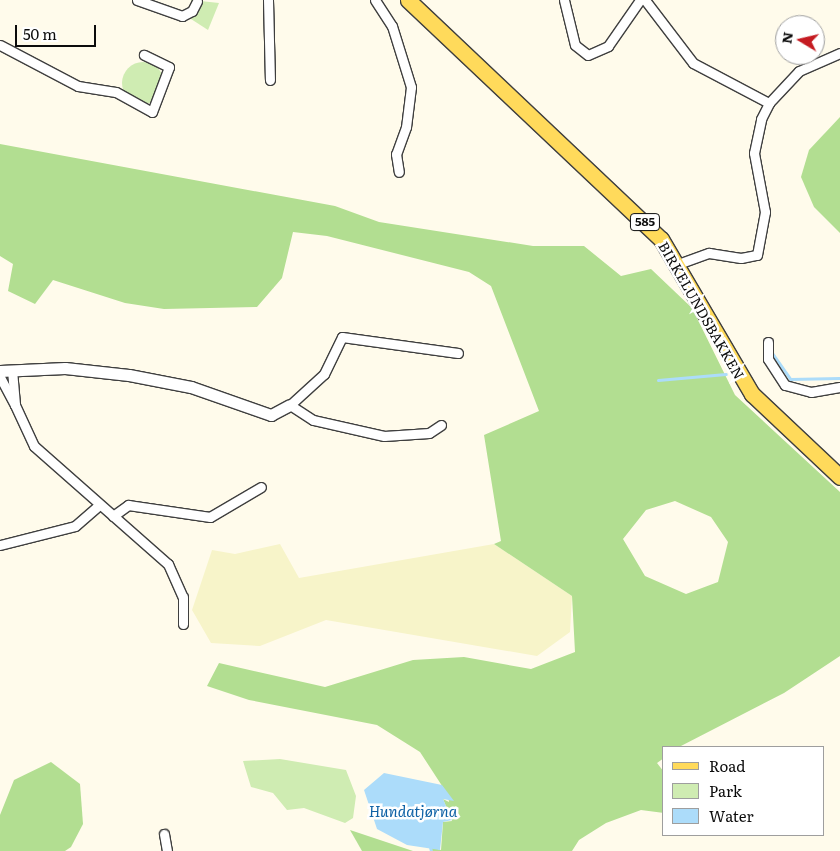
<!DOCTYPE html>
<meta charset="utf-8">
<style>
body{margin:0}
#map{position:relative;width:840px;height:851px;overflow:hidden;background:#fffbeb;font-family:Literata,serif}
div>[style]{position:absolute}
.farmland>*{inset:0;background:#f7f4c9}
.green>*{inset:0;background:#cfecb2}
.round{border-radius:50%}
.forest>*{inset:0;background:#b2de91}
.water>*{inset:0;background:#acdcfa}
.stream>*{height:3px;margin:-1.5px;padding:0 1.5px;transform-origin:1.5px;border-radius:1.5px;background:#acdcfa}
.roads{filter:drop-shadow(1px 0 #3f3f3f) drop-shadow(-1px 0 #3f3f3f) drop-shadow(0 1px #3f3f3f) drop-shadow(0 -1px #3f3f3f)}
.minor>*{height:9px;margin:-4.5px;padding:0 4.5px;transform-origin:4.5px;border-radius:4.5px;background:#fff}
.tertiary>*{height:11px;margin:-5.5px;padding:0 5.5px;transform-origin:5.5px;border-radius:5.5px;background:#fff}
.primary>*{height:15px;margin:-7.5px;padding:0 7.5px;transform-origin:7.5px;border-radius:7.5px;background:#ffda5b}
span{translate:-50% -50%;white-space:nowrap;text-align:center;line-height:1.15;-webkit-text-stroke:5px #fff;paint-order:stroke}
.shield-label span{padding:1px 4px;background:#fff;border:1px solid;border-radius:4px;-webkit-text-stroke-width:0}
.shield-label{font-size:12px;color:#0c0c0c;font-weight:700}
.street-label{font-size:14px;color:#0c0c0c}
.water-label{font-size:15px;color:#0e61a5;font-style:italic}
.legend{position:absolute;left:662px;top:746px;width:162px;height:90px;box-sizing:border-box;background:#fff;border:1px solid #9e9e9e;margin:0;padding:6px 9px;list-style:none;font-size:15px;color:#0c0c0c}
.legend li{display:flex;align-items:center;gap:10px;height:25px}
.legend b{width:25px;border:1px solid #9e9e9e}
.north{position:absolute;left:775px;top:15px;width:50px;height:50px;box-sizing:border-box;background:#fff;border:1px solid #9e9e9e;border-radius:50%;rotate:279deg;font-size:14px;font-weight:700;line-height:20px;text-align:center;color:#0c0c0c}
.north::after{content:'';display:block;margin:auto;width:18px;height:22px;background:#c51b21;clip-path:polygon(50% 0,100% 100%,50% 72%,0 100%)}
.scale{position:absolute;left:15px;top:25px;width:81px;height:22px;box-sizing:border-box;border:2px solid #0c0c0c;border-top:0;padding-left:6px;font-size:15px;line-height:18px;white-space:nowrap;color:#0c0c0c;-webkit-text-stroke:4px #fff;paint-order:stroke}
</style>
<div id="map">
<div class="farmland">
<i style="clip-path:polygon(280px 544px,299px 578px,494px 544px,572px 596px,570px 632px,537px 656px,326px 620px,260px 646px,211px 643px,192px 610px,212px 550px,235px 554px)"></i>
</div>
<div class="green">
<i style="clip-path:polygon(191px 0,219px 3px,208px 30px,191px 19px)"></i>
<i class="round" style="left:122px;top:62px;width:42px;height:42px"></i>
<i style="clip-path:polygon(280px 759px,346px 770px,356px 796px,353px 818px,345px 823px,304px 808px,287px 810px,273px 793px,251px 787px,243px 761px)"></i>
</div>
<div class="forest">
<i style="clip-path:polygon(840px 117px,840px 233px,814px 207px,801px 177px,809px 150px)"></i>
<i style="clip-path:polygon(evenodd,0 144px,335px 206px,379px 222px,533px 246px,584px 246px,621px 276px,651px 269px,692px 308px,735px 395px,840px 492px,840px 656px,784px 693px,679px 747px,664px 747px,664px 758px,657px 763px,664px 772px,664px 813px,641px 810px,606px 823px,579px 840px,572px 851px,430px 851px,430px 847px,441px 850px,443px 822px,452px 821px,443px 799px,449px 802px,448px 795px,420px 752px,377px 725px,249px 700px,207px 686px,219px 663px,325px 687px,413px 660px,464px 657px,531px 669px,575px 652px,572px 596px,494px 544px,501px 541px,484px 435px,539px 411px,491px 286px,469px 272px,327px 236px,293px 232px,282px 278px,257px 307px,164px 309px,125px 303px,53px 280px,35px 304px,8px 291px,13px 264px,0 256px,0 144px,675px 501px,711px 517px,728px 542px,718px 582px,686px 594px,645px 576px,623px 539px,646px 510px,675px 501px)"></i>
<i style="clip-path:polygon(51px 762px,80px 784px,83px 824px,71px 847px,65px 851px,0 851px,0 815px,14px 780px)"></i>
<i style="clip-path:polygon(350px 830px,413px 851px,362px 851px)"></i>
</div>
<div class="water">
<i style="clip-path:polygon(384px 773px,442px 785px,454px 801px,443px 799px,452px 820px,443px 822px,440px 850px,407px 845px,377px 829px,364px 790px)"></i>
</div>
<div class="stream">
<i style="left:770px;top:350px;width:35px;rotate:55deg"></i>
<i style="left:790px;top:379px;width:50px;rotate:-1.1deg"></i>
<i style="left:658px;top:380px;width:68px;rotate:-5deg"></i>
<i style="left:430px;top:847px;width:4px;rotate:76deg"></i>
</div>
<div class="roads">
<div class="minor">
<i style="left:137px;top:0;width:48px;rotate:19.6deg"></i>
<i style="left:182px;top:16px;width:11px;rotate:-27deg"></i>
<i style="left:192px;top:11px;width:11px;rotate:-63deg"></i>
<i style="left:268px;top:0;width:80px;rotate:88.6deg"></i>
<i style="left:375px;top:0;width:31px;rotate:57deg"></i>
<i style="left:392px;top:26px;width:64px;rotate:72.7deg"></i>
<i style="left:411px;top:87px;width:40px;rotate:97.1deg"></i>
<i style="left:406px;top:127px;width:29px;rotate:110deg"></i>
<i style="left:396px;top:154px;width:18px;rotate:81deg"></i>
<i style="left:564px;top:0;width:46px;rotate:76.3deg"></i>
<i style="left:575px;top:45px;width:16px;rotate:38deg"></i>
<i style="left:588px;top:55px;width:22px;rotate:-24deg"></i>
<i style="left:608px;top:46px;width:56px;rotate:-55.2deg"></i>
<i style="left:645px;top:0;width:79px;rotate:52.7deg"></i>
<i style="left:693px;top:63px;width:86px;rotate:27.8deg"></i>
<i style="left:0;top:45px;width:88px;rotate:27.7deg"></i>
<i style="left:78px;top:86px;width:38px;rotate:9deg"></i>
<i style="left:116px;top:92px;width:41px;rotate:29.1deg"></i>
<i style="left:152px;top:112px;width:48px;rotate:-69.3deg"></i>
<i style="left:169px;top:67px;width:28px;rotate:-154deg"></i>
<i style="left:678px;top:264px;width:33px;rotate:-20deg"></i>
<i style="left:709px;top:253px;width:32px;rotate:9deg"></i>
<i style="left:741px;top:258px;width:16px;rotate:-11deg"></i>
<i style="left:757px;top:255px;width:44px;rotate:-79.5deg"></i>
<i style="left:765px;top:212px;width:60px;rotate:-100.6deg"></i>
<i style="left:754px;top:153px;width:35px;rotate:-78deg"></i>
<i style="left:761px;top:119px;width:18px;rotate:-63deg"></i>
<i style="left:769px;top:103px;width:44px;rotate:-46.8deg"></i>
<i style="left:799px;top:71px;width:45px;rotate:-23.7deg"></i>
<i style="left:768px;top:342px;width:17px;rotate:90deg"></i>
<i style="left:768px;top:359px;width:31px;rotate:57deg"></i>
<i style="left:785px;top:385px;width:27px;rotate:15deg"></i>
<i style="left:811px;top:392px;width:29px;rotate:-10deg"></i>
<i style="left:12px;top:370px;width:35px;rotate:85deg"></i>
<i style="left:15px;top:405px;width:45px;rotate:65.1deg"></i>
<i style="left:34px;top:446px;width:179px;rotate:41.4deg"></i>
<i style="left:168px;top:564px;width:36px;rotate:66deg"></i>
<i style="left:183px;top:597px;width:27px;rotate:90deg"></i>
<i style="left:0;top:377px;width:32px;rotate:62deg"></i>
<i style="left:441px;top:425px;width:14px;rotate:146deg"></i>
<i style="left:429px;top:433px;width:45px;rotate:176.2deg"></i>
<i style="left:384px;top:436px;width:73px;rotate:-167.3deg"></i>
<i style="left:313px;top:420px;width:27px;rotate:-147deg"></i>
<i style="left:290px;top:405px;width:46px;rotate:-42.4deg"></i>
<i style="left:324px;top:374px;width:41px;rotate:-64.1deg"></i>
<i style="left:342px;top:337px;width:117px;rotate:7.9deg"></i>
<i style="left:113px;top:516px;width:19px;rotate:-36deg"></i>
<i style="left:128px;top:505px;width:83px;rotate:8.3deg"></i>
<i style="left:210px;top:517px;width:59px;rotate:-30.5deg"></i>
<i style="left:0;top:545px;width:77px;rotate:-14.2deg"></i>
<i style="left:75px;top:526px;width:32px;rotate:-41deg"></i>
<i style="left:164px;top:834px;width:17px;rotate:80deg"></i>
</div>
<div class="tertiary">
<i style="left:0;top:371px;width:65px;rotate:-2.6deg"></i>
<i style="left:65px;top:368px;width:64px;rotate:6.2deg"></i>
<i style="left:129px;top:375px;width:63px;rotate:11deg"></i>
<i style="left:191px;top:387px;width:85px;rotate:19.3deg"></i>
<i style="left:271px;top:415px;width:21px;rotate:-28deg"></i>
</div>
<div class="primary">
<i style="left:408px;top:0;width:348px;rotate:43.4deg"></i>
<i style="left:661px;top:239px;width:180px;rotate:59.6deg"></i>
<i style="left:752px;top:394px;width:121px;rotate:43.3deg"></i>
</div>
</div>
<div class="shield-label">
<span style="left:645px;top:222px">585</span>
</div>
<div class="street-label">
<span style="left:702px;top:310px;rotate:60deg">BIRKELUNDSBAKKEN</span>
</div>
<div class="water-label">
<span style="left:413px;top:811px">Hundatjørna</span>
</div>
<ul class="legend">
<li><b style="height:6px;background:#ffda5b"></b>Road</li>
<li><b style="height:14px;background:#cfecb2"></b>Park</li>
<li><b style="height:14px;background:#acdcfa"></b>Water</li>
</ul>
<div class="north">N</div>
<div class="scale">50 m</div>
</div>
